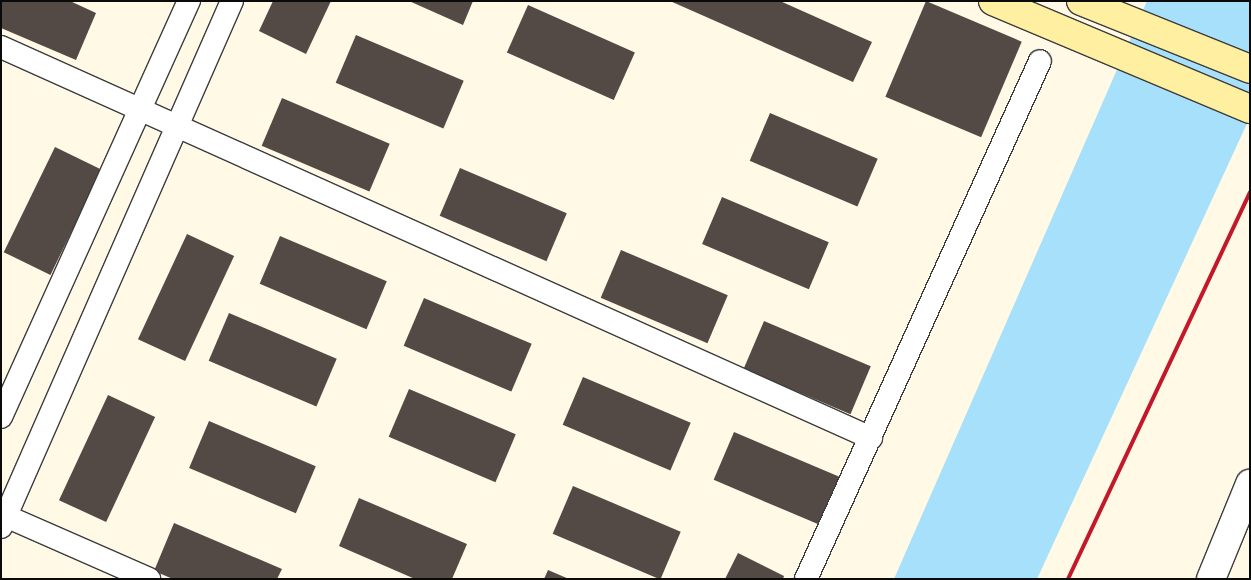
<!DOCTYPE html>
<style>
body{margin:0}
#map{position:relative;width:1251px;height:580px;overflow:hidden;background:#fff9e6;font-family:"Libre Baskerville",serif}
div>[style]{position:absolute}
.water>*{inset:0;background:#a6e0fb}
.building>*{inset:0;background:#534a45;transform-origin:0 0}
.roads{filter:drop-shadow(1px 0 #3d3d3d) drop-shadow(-1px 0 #3d3d3d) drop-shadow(0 1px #3d3d3d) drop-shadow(0 -1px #3d3d3d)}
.minor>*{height:22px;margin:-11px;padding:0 11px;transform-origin:11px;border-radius:11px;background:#fff}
.tertiary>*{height:28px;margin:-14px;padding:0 14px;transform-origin:14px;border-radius:14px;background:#fff}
.secondary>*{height:28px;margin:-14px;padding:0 14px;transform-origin:14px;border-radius:14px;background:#fff0a1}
.rail>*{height:4px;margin:-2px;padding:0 2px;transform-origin:2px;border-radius:2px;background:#c31829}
span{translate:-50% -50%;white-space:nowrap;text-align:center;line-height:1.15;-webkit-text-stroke:5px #fff;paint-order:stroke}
.frame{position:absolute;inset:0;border:2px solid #0a0a0a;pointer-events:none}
</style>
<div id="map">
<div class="water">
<i style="clip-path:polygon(1147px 1px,1250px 1px,1250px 117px,1037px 579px,894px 579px)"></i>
</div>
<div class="building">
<i style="clip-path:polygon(1px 1px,70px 1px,96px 13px,76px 60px,1px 28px)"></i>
<i style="clip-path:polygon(273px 1px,331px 1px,306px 54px,259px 31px)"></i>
<i style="clip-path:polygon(409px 1px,473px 1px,463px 25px)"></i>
<i style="clip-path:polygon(670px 1px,780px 1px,872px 42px,853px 82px)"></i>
<i style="left:926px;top:1px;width:104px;height:104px;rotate:23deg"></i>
<i style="left:528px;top:5px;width:117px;height:52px;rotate:24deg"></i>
<i style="left:356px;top:35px;width:117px;height:52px;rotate:23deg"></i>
<i style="left:282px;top:98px;width:117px;height:52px;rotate:23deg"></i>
<i style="left:770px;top:113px;width:117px;height:52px;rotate:23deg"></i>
<i style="left:55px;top:147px;width:52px;height:117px;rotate:26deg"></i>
<i style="left:460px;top:168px;width:116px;height:52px;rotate:23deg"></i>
<i style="left:722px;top:197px;width:116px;height:51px;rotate:23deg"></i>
<i style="left:187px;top:234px;width:52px;height:116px;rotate:25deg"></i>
<i style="left:280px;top:236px;width:116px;height:52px;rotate:23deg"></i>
<i style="left:621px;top:250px;width:116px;height:52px;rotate:23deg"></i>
<i style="left:424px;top:298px;width:117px;height:52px;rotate:23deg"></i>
<i style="left:229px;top:313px;width:117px;height:52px;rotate:23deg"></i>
<i style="left:764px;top:321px;width:116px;height:52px;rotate:23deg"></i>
<i style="left:583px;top:377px;width:117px;height:52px;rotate:23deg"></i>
<i style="left:409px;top:389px;width:116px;height:52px;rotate:23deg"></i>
<i style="left:108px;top:395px;width:52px;height:116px;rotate:25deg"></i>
<i style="left:209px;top:421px;width:116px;height:51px;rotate:23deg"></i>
<i style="left:734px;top:432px;width:117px;height:52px;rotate:23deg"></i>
<i style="left:573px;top:486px;width:117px;height:52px;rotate:23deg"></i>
<i style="clip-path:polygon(359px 498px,467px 544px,452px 579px,415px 579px,339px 546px)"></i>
<i style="clip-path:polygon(174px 523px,282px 569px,277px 579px,173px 579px,154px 571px)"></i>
<i style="clip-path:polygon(738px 553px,784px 576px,783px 579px,725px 579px)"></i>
<i style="clip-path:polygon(548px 570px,569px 579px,544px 579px)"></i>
</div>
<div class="roads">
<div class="minor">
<i style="left:1px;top:47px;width:954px;rotate:24.2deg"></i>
<i style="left:1px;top:417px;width:457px;rotate:-65.7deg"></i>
<i style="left:1px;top:514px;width:162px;rotate:23.7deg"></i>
<i style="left:1px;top:527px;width:574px;rotate:-66.29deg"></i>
<i style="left:806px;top:579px;width:568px;rotate:-65.69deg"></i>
</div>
<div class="tertiary">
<i style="left:1211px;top:579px;width:103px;rotate:-67.7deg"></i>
</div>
<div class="secondary">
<i style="left:993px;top:1px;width:279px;rotate:22.8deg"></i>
<i style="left:1081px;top:1px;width:182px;rotate:21.9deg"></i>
</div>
</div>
<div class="rail">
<i style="left:1068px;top:579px;width:427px;rotate:-64.8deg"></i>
</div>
<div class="frame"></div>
</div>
